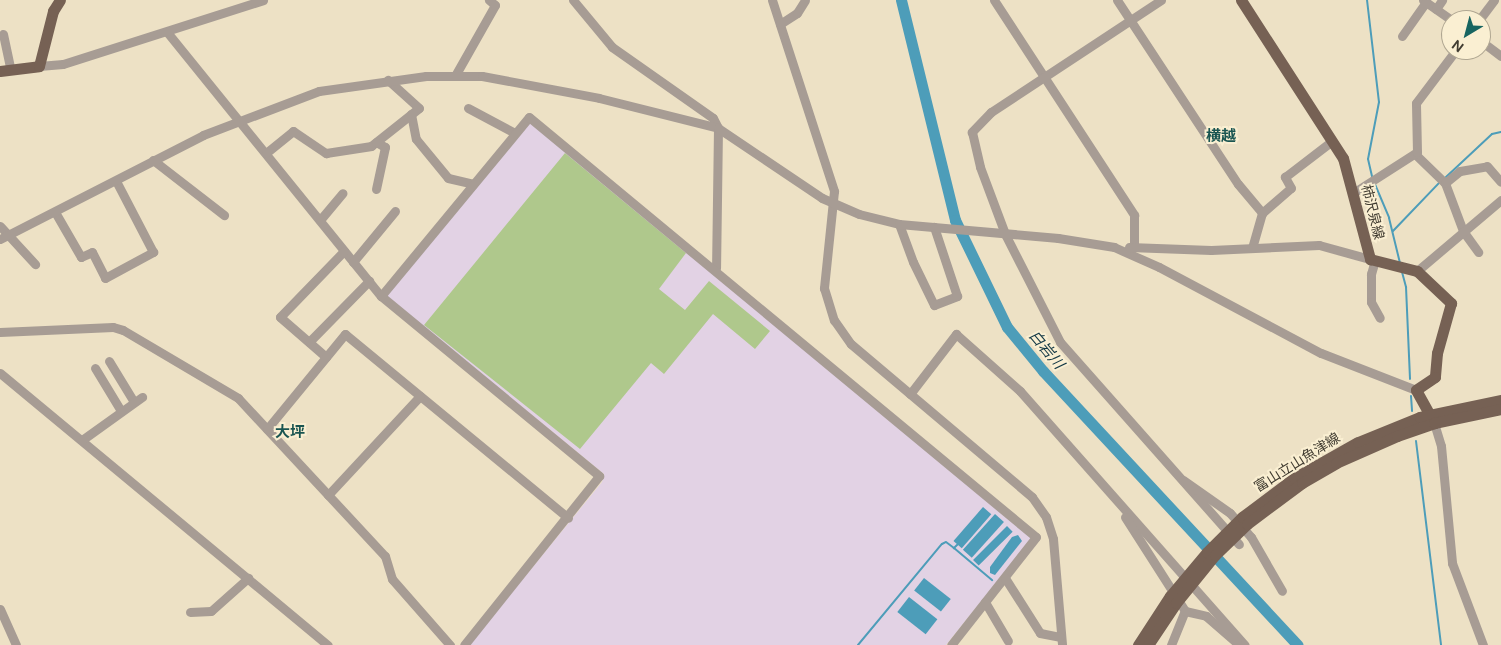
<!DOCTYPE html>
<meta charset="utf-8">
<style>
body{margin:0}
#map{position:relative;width:1501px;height:645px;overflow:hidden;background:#ede1c5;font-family:"DM Sans","Noto Sans JP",sans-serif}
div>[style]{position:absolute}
.industrial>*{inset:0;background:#e2d2e4}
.green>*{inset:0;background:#afc88c}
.water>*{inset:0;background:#4d9db9;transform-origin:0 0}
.stream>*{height:2px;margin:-1px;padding:0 1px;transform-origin:1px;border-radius:1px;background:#4d9db9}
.river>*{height:11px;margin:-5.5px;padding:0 5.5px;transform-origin:5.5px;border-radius:5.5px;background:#4d9db9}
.minor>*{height:9px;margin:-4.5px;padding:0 4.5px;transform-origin:4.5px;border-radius:4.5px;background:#a79c94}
.major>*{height:11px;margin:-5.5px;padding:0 5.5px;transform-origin:5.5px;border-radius:5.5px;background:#766154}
span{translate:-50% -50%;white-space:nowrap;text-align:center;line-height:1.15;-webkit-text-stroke:4px #faefd2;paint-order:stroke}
.street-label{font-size:14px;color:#413c31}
.neighbourhood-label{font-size:15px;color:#1a5551;font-weight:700}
.water-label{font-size:15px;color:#133845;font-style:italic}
.north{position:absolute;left:1441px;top:10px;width:50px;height:50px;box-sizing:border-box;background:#faefd2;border:1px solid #b0a792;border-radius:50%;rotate:217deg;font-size:14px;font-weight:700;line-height:20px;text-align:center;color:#413c31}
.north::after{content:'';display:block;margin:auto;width:18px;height:22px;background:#186560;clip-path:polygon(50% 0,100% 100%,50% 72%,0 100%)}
</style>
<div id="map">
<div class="industrial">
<i style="clip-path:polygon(529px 121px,1032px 538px,946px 645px,469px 645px,602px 482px,604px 474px,386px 296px)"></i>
</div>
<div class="green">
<i style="clip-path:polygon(565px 153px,686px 253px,659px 289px,685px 310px,709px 281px,770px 331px,755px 349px,713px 314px,664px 374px,651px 363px,580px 449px,424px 325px)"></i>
</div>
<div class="water">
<i style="left:983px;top:507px;width:11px;height:45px;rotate:41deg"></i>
<i style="left:995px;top:514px;width:12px;height:48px;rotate:42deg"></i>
<i style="left:1007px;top:526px;width:8px;height:48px;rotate:45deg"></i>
<i style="clip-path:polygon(1018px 535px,1022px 541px,995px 575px,990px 573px,990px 567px,1012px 537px)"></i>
<i style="left:924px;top:578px;width:34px;height:16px;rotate:38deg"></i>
<i style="left:909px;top:597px;width:36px;height:19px;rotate:38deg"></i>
</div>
<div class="stream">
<i style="left:1367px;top:0;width:103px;rotate:83.3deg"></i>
<i style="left:1379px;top:102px;width:58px;rotate:100.9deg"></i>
<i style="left:1368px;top:159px;width:18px;rotate:77deg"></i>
<i style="left:1446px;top:177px;width:63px;rotate:-43.1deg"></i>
<i style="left:1492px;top:134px;width:9px;rotate:-13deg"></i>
<i style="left:1374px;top:182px;width:39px;rotate:67deg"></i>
<i style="left:1389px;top:218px;width:46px;rotate:76.3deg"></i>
<i style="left:1393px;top:231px;width:68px;rotate:-46.2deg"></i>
<i style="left:1402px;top:272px;width:16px;rotate:75deg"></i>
<i style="left:1406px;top:287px;width:92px;rotate:87.5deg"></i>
<i style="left:1411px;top:396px;width:15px;rotate:86deg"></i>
<i style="left:1416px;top:441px;width:206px;rotate:83deg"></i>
<i style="left:958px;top:544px;width:6px;rotate:135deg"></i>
<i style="left:954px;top:548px;width:50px;rotate:40.1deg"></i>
<i style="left:858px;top:645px;width:131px;rotate:-50.3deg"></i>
<i style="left:942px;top:544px;width:4px;rotate:-27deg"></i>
<i style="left:946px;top:542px;width:10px;rotate:37deg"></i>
</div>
<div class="river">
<i style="left:901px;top:0;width:227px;rotate:76.2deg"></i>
<i style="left:955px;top:220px;width:119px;rotate:64.1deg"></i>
<i style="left:1007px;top:327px;width:57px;rotate:50.7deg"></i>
<i style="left:1043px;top:371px;width:374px;rotate:47.1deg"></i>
</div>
<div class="minor">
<i style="left:573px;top:0;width:61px;rotate:50.3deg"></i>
<i style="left:612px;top:47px;width:123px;rotate:35.1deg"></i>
<i style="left:713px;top:118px;width:11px;rotate:63deg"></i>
<i style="left:718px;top:128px;width:140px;rotate:90.8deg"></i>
<i style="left:772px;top:0;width:201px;rotate:72deg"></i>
<i style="left:834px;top:191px;width:98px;rotate:95.9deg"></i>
<i style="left:824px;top:288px;width:34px;rotate:73deg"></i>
<i style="left:834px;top:320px;width:29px;rotate:55deg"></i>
<i style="left:851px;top:344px;width:237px;rotate:40.2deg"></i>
<i style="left:1032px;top:497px;width:24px;rotate:55deg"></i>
<i style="left:1046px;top:517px;width:23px;rotate:72deg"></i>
<i style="left:1053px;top:539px;width:106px;rotate:85.1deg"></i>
<i style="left:994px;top:0;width:257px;rotate:56.9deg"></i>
<i style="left:1134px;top:215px;width:32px;rotate:90deg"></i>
<i style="left:1117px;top:0;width:220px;rotate:56.7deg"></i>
<i style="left:1238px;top:184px;width:38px;rotate:50deg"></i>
<i style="left:1262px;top:213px;width:35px;rotate:106deg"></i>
<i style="left:1161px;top:0;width:204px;rotate:146.6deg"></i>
<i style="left:991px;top:112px;width:28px;rotate:134deg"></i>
<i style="left:972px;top:132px;width:36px;rotate:77deg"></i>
<i style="left:980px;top:167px;width:72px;rotate:69.5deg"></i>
<i style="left:1005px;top:234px;width:121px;rotate:63deg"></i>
<i style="left:1060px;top:342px;width:270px;rotate:48.5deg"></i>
<i style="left:1423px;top:0;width:35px;rotate:35deg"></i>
<i style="left:1436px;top:9px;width:11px;rotate:-56deg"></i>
<i style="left:1479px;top:20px;width:25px;rotate:-53deg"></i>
<i style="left:780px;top:24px;width:20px;rotate:-33deg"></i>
<i style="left:797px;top:13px;width:15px;rotate:-58deg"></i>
<i style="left:167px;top:32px;width:340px;rotate:51deg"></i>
<i style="left:381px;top:296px;width:283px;rotate:39.5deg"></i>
<i style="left:599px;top:476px;width:216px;rotate:128.6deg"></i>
<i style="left:3px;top:34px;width:35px;rotate:78deg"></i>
<i style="left:1402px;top:36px;width:42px;rotate:-54.8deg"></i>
<i style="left:1481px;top:41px;width:25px;rotate:37deg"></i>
<i style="left:39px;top:66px;width:24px;rotate:-5deg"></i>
<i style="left:63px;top:64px;width:210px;rotate:-17.7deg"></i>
<i style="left:456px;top:74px;width:79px;rotate:-60.5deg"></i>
<i style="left:495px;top:5px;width:8px;rotate:-140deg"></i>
<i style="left:468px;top:108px;width:53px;rotate:28deg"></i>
<i style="left:411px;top:114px;width:25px;rotate:79deg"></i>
<i style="left:416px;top:139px;width:50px;rotate:50.6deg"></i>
<i style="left:448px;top:178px;width:26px;rotate:13deg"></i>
<i style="left:266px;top:153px;width:35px;rotate:-39deg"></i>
<i style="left:293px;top:131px;width:40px;rotate:34deg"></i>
<i style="left:326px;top:153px;width:46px;rotate:-8.8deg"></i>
<i style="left:371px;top:146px;width:61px;rotate:-38.4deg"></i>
<i style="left:419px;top:108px;width:42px;rotate:-137.9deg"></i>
<i style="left:1415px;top:154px;width:42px;rotate:44deg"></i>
<i style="left:1445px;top:183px;width:51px;rotate:69.4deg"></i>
<i style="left:1463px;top:231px;width:26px;rotate:54deg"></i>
<i style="left:153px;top:160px;width:90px;rotate:37.8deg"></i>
<i style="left:1445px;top:183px;width:19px;rotate:-39deg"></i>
<i style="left:1460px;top:171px;width:27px;rotate:-10deg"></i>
<i style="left:1487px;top:166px;width:21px;rotate:49deg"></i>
<i style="left:376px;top:189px;width:43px;rotate:-77.9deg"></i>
<i style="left:385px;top:147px;width:10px;rotate:-151deg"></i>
<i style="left:1353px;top:193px;width:76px;rotate:-32.6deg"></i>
<i style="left:1417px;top:152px;width:49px;rotate:-91.2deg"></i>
<i style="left:1416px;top:103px;width:66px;rotate:-53deg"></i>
<i style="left:55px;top:212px;width:52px;rotate:60deg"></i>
<i style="left:81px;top:257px;width:12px;rotate:-24deg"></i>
<i style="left:92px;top:252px;width:29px;rotate:63deg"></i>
<i style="left:105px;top:278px;width:55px;rotate:-28.4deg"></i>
<i style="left:153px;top:252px;width:80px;rotate:-117.5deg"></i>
<i style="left:1262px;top:213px;width:38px;rotate:-41deg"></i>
<i style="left:1291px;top:188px;width:13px;rotate:-119deg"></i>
<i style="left:1285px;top:177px;width:59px;rotate:-37.5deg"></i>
<i style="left:320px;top:220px;width:35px;rotate:-50deg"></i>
<i style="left:899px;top:224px;width:40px;rotate:69.8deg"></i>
<i style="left:913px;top:262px;width:48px;rotate:64deg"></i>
<i style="left:934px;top:305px;width:25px;rotate:-21deg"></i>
<i style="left:957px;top:296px;width:73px;rotate:-108.4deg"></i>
<i style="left:0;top:226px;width:52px;rotate:47.4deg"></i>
<i style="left:0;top:239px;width:228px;rotate:-27.1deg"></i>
<i style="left:203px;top:135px;width:124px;rotate:-20.8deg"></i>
<i style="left:319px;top:91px;width:108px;rotate:-8deg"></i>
<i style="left:426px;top:76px;width:56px"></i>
<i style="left:482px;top:76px;width:119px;rotate:10.6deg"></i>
<i style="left:599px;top:98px;width:123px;rotate:14.1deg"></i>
<i style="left:718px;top:128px;width:125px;rotate:33.9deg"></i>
<i style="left:822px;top:198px;width:40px;rotate:23.4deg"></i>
<i style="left:859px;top:214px;width:41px;rotate:14deg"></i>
<i style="left:899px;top:224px;width:160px;rotate:5deg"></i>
<i style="left:1058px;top:238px;width:57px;rotate:9.1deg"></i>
<i style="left:1114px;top:247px;width:49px;rotate:24deg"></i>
<i style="left:1159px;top:267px;width:183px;rotate:28deg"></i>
<i style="left:1321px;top:353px;width:102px;rotate:21.3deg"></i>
<i style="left:1129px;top:247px;width:82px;rotate:2.1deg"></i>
<i style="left:1211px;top:250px;width:108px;rotate:-2.7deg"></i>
<i style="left:1319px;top:245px;width:53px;rotate:15.4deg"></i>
<i style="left:1375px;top:260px;width:15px;rotate:106deg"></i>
<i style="left:1371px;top:274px;width:28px;rotate:90deg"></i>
<i style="left:1371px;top:302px;width:18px;rotate:61deg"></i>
<i style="left:353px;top:262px;width:66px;rotate:-50.5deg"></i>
<i style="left:1417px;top:271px;width:110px;rotate:-40.2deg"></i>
<i style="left:381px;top:296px;width:232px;rotate:-50.4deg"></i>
<i style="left:529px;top:117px;width:658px;rotate:39.64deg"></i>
<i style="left:1036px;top:537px;width:137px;rotate:128.2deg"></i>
<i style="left:0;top:332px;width:113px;rotate:-2.5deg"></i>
<i style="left:113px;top:327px;width:10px;rotate:17deg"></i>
<i style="left:123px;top:330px;width:134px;rotate:30.6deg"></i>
<i style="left:238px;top:398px;width:216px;rotate:47.1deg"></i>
<i style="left:385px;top:556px;width:24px;rotate:73deg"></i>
<i style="left:392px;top:579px;width:88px;rotate:48.7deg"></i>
<i style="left:309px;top:342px;width:86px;rotate:-45.5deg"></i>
<i style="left:326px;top:357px;width:61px;rotate:-139deg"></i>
<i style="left:280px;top:317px;width:92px;rotate:-45.9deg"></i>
<i style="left:109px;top:361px;width:48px;rotate:58.6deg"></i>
<i style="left:95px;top:368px;width:50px;rotate:58.8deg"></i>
<i style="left:0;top:373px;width:426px;rotate:39.7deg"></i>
<i style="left:910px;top:394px;width:76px;rotate:-52.5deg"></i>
<i style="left:956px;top:334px;width:86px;rotate:41.7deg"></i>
<i style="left:1020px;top:391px;width:339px;rotate:48.5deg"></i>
<i style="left:1434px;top:423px;width:24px;rotate:73deg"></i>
<i style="left:1441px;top:446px;width:118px;rotate:84.6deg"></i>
<i style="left:1452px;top:563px;width:88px;rotate:69.3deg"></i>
<i style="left:267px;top:429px;width:123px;rotate:-50.6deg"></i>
<i style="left:345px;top:334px;width:289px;rotate:39.5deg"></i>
<i style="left:82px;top:440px;width:74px;rotate:-35.6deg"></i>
<i style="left:1183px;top:480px;width:57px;rotate:35.1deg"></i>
<i style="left:1230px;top:513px;width:32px;rotate:49deg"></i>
<i style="left:1251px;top:537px;width:62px;rotate:60.1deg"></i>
<i style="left:328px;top:495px;width:135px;rotate:-47.1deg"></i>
<i style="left:1125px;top:517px;width:112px;rotate:57.4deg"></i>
<i style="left:1005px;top:578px;width:65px;rotate:57.5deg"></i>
<i style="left:1040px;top:633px;width:20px;rotate:11deg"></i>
<i style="left:985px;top:602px;width:45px;rotate:59.5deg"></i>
<i style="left:0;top:609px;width:39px;rotate:66deg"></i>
<i style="left:190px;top:612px;width:21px;rotate:-3deg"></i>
<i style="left:211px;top:611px;width:50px;rotate:-41.7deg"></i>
<i style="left:1171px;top:645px;width:37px;rotate:-68deg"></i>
<i style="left:1185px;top:611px;width:22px;rotate:13deg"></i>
<i style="left:1206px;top:616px;width:41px;rotate:41.1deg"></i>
</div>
<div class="major">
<i style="left:1241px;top:0;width:188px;rotate:57.2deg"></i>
<i style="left:1343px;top:158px;width:105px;rotate:75deg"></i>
<i style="left:1370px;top:259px;width:49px;rotate:14.3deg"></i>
<i style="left:1417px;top:271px;width:47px;rotate:43.3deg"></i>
<i style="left:1451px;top:303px;width:52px;rotate:105.6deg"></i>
<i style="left:1437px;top:353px;width:24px;rotate:95deg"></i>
<i style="left:1435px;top:377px;width:23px;rotate:146deg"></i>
<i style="left:1416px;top:390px;width:38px;rotate:61deg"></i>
<i style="left:0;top:71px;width:39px;rotate:-7deg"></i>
<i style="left:39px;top:66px;width:57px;rotate:-75.7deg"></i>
<i style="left:53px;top:11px;width:13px;rotate:-58deg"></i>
<i style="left:1138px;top:645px;width:59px;rotate:-56.9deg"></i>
<i style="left:1170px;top:596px;width:57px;rotate:-49.9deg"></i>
<i style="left:1207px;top:552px;width:49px;rotate:-45deg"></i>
<i style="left:1242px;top:517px;width:65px;rotate:-36.9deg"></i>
<i style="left:1294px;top:478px;width:73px;rotate:-29.4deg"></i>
<i style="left:1358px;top:442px;width:67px;rotate:-22deg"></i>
<i style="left:1420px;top:417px;width:83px;rotate:-11.9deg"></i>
<i style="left:1148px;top:645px;width:50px;rotate:-56.3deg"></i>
<i style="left:1176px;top:603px;width:62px;rotate:-50.9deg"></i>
<i style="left:1215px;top:555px;width:45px;rotate:-44.1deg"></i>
<i style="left:1247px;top:524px;width:69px;rotate:-36.7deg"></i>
<i style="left:1302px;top:483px;width:39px;rotate:-30deg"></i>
<i style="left:1336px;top:463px;width:67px;rotate:-23.9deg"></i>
<i style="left:1397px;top:436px;width:39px;rotate:-19deg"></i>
<i style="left:1434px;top:423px;width:68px;rotate:-11.8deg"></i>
</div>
<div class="street-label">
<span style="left:1373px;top:212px;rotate:76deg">柿沢泉線</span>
<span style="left:1297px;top:462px;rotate:-32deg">富山立山魚津線</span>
</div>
<div class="neighbourhood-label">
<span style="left:1221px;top:137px">横越</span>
<span style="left:290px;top:433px">大坪</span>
</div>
<div class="water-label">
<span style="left:1046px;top:350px;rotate:50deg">白岩川</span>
</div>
<div class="north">N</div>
</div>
